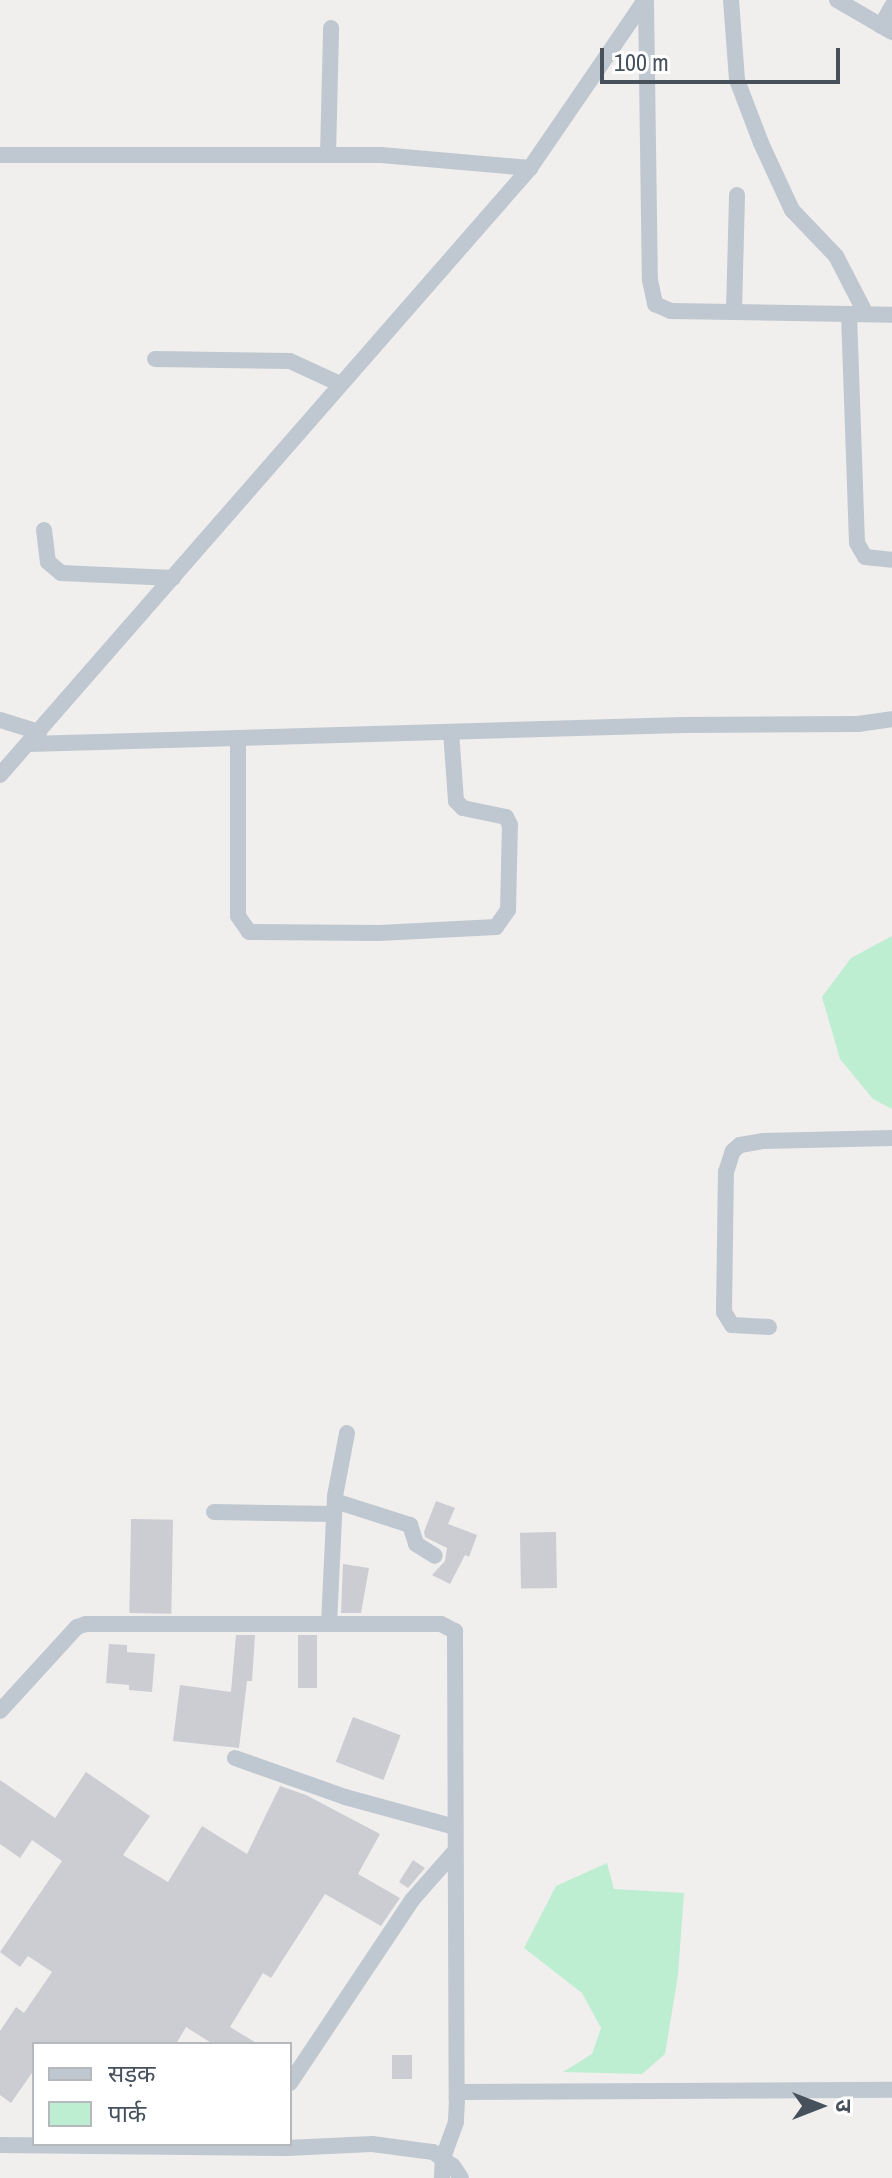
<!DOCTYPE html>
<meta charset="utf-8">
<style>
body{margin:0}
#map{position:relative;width:892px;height:2178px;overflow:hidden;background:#f1eeee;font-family:"Archivo Narrow","Noto Sans Devanagari",sans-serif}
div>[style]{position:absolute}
.green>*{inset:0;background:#bdeed1}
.building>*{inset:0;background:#cbcdd3;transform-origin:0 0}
.minor>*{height:16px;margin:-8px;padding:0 8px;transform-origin:8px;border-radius:8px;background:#bfc8d0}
span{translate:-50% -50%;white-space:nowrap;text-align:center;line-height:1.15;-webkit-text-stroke:8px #fff;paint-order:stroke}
.legend{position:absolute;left:32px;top:2042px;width:260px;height:104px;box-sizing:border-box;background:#fff;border:2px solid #b5b9be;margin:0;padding:10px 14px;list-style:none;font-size:24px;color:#47515c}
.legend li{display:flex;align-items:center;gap:16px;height:40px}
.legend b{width:40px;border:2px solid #b5b9be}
.north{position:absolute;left:780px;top:2066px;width:80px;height:80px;-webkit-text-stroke:6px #fff;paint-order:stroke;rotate:90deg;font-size:22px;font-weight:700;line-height:32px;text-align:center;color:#47515c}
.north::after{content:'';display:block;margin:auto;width:28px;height:36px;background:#47515c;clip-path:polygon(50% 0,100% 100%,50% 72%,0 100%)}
.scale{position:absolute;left:600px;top:48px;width:240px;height:36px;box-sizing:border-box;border:4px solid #47515c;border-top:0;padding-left:10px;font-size:24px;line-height:28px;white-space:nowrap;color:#47515c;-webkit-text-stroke:6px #fff;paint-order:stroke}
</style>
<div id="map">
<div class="green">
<i style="clip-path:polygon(892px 936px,892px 1109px,873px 1099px,840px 1059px,822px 997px,851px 958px)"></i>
<i style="clip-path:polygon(607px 1863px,614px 1889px,684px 1893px,678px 1975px,665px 2054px,642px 2074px,563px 2072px,592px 2054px,601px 2028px,582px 1993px,524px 1948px,556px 1886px)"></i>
</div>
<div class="building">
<i style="clip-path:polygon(436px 1501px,455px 1508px,448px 1524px,477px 1535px,469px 1557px,465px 1555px,450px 1584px,432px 1575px,445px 1561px,447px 1548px,425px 1537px,424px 1532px)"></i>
<i style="left:131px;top:1519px;width:42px;height:94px;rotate:1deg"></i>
<i style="left:556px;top:1532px;width:56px;height:36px;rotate:89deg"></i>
<i style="clip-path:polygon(343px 1564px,369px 1568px,361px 1613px,341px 1613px)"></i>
<i style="clip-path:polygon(236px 1635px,255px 1635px,252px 1681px,247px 1681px,239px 1748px,173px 1741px,180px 1685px,231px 1692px)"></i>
<i style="left:298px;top:1635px;width:19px;height:53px"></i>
<i style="clip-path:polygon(109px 1644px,127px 1645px,127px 1652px,155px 1654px,152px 1692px,129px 1690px,129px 1685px,106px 1683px)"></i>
<i style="left:353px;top:1717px;width:51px;height:48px;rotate:21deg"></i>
<i style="clip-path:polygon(86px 1772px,150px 1816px,123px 1855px,168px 1882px,202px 1826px,247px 1854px,280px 1786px,306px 1795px,380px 1834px,358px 1874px,400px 1898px,381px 1926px,325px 1894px,271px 1978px,263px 1973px,230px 2027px,258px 2044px,213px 2044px,186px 2027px,176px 2044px,34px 2044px,34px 2070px,11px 2103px,0 2095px,0 2031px,16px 2007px,24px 2013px,52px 1972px,28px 1956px,20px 1967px,0 1952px,62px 1861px,32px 1840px,20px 1858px,0 1844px,0 1780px,55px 1818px)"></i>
<i style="clip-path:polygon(413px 1860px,425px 1868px,408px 1888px,399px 1882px)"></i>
<i style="left:392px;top:2055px;width:20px;height:24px"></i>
</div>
<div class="minor">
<i style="left:731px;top:0;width:80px;rotate:85.7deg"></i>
<i style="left:737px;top:80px;width:67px;rotate:69.1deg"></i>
<i style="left:761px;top:143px;width:74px;rotate:65.2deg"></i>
<i style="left:792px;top:210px;width:64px;rotate:46.3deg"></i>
<i style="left:836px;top:256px;width:65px;rotate:62.7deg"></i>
<i style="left:837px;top:0;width:64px;rotate:30.2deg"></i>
<i style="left:646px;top:2px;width:278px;rotate:89.2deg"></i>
<i style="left:650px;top:280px;width:25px;rotate:78deg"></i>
<i style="left:655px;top:304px;width:17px;rotate:24deg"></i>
<i style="left:671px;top:311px;width:221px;rotate:1deg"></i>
<i style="left:881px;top:26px;width:23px;rotate:-61deg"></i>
<i style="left:0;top:155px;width:381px"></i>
<i style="left:381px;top:155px;width:150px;rotate:5deg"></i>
<i style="left:328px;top:155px;width:127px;rotate:-88.6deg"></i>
<i style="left:734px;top:311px;width:116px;rotate:-88.5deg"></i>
<i style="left:849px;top:314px;width:229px;rotate:88deg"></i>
<i style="left:857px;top:543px;width:16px;rotate:60deg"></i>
<i style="left:865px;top:557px;width:27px;rotate:6deg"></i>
<i style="left:155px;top:359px;width:135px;rotate:0.8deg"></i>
<i style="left:290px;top:361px;width:55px;rotate:24.7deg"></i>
<i style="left:44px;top:530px;width:32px;rotate:83deg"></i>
<i style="left:48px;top:562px;width:17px;rotate:40deg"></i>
<i style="left:61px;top:573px;width:112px;rotate:2.6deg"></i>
<i style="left:0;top:720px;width:41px;rotate:17.1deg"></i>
<i style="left:238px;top:738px;width:178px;rotate:90deg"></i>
<i style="left:238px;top:916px;width:19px;rotate:55deg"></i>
<i style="left:249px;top:932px;width:130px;rotate:0.4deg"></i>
<i style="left:379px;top:933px;width:117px;rotate:-2.9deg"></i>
<i style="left:496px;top:927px;width:21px;rotate:-55deg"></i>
<i style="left:508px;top:910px;width:85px;rotate:-88.7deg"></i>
<i style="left:510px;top:825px;width:9px;rotate:-117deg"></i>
<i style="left:506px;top:817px;width:44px;rotate:-168.2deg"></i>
<i style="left:463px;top:808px;width:10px;rotate:-135deg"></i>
<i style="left:456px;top:801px;width:69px;rotate:-94.1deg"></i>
<i style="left:29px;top:744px;width:654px;rotate:-1.66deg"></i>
<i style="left:683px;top:725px;width:175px;rotate:-0.3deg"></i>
<i style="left:858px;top:724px;width:34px;rotate:-8deg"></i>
<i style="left:0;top:775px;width:806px;rotate:-48.87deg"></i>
<i style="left:530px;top:168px;width:204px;rotate:-55.6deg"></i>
<i style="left:769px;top:1327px;width:37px;rotate:-177deg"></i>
<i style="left:732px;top:1325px;width:15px;rotate:-122deg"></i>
<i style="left:724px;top:1312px;width:140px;rotate:-89.2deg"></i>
<i style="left:726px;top:1172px;width:22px;rotate:-72deg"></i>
<i style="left:733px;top:1151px;width:9px;rotate:-41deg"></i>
<i style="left:740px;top:1145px;width:23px;rotate:-10deg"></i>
<i style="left:763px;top:1141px;width:129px;rotate:-1.3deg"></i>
<i style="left:335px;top:1501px;width:79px;rotate:17.7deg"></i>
<i style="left:410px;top:1525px;width:20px;rotate:72deg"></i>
<i style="left:416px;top:1544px;width:22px;rotate:32deg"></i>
<i style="left:214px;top:1512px;width:119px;rotate:1deg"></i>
<i style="left:329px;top:1624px;width:128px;rotate:-87.3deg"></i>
<i style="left:335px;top:1496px;width:64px;rotate:-79.2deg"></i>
<i style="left:0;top:1711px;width:114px;rotate:-47.5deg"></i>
<i style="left:77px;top:1627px;width:9px;rotate:-18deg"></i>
<i style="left:86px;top:1624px;width:355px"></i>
<i style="left:441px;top:1624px;width:16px;rotate:27deg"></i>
<i style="left:455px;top:1631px;width:469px;rotate:89.8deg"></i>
<i style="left:457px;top:2100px;width:22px;rotate:93deg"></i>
<i style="left:456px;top:2122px;width:37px;rotate:110deg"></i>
<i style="left:443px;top:2157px;width:21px;rotate:93deg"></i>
<i style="left:235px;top:1758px;width:117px;rotate:19.5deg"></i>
<i style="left:345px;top:1797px;width:114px;rotate:15.3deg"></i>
<i style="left:290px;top:2083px;width:220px;rotate:-56.3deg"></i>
<i style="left:412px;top:1900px;width:65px;rotate:-48.7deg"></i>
<i style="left:457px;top:2092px;width:435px;rotate:-0.3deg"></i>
<i style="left:0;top:2145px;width:287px;rotate:0.6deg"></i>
<i style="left:287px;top:2148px;width:85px;rotate:-2.7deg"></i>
<i style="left:372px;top:2144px;width:62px;rotate:7.5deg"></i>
<i style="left:433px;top:2152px;width:24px;rotate:35deg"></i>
<i style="left:453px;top:2166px;width:14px;rotate:56deg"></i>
</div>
<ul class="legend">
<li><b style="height:10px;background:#bfc8d0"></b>सड़क</li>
<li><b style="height:22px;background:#bdeed1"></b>पार्क</li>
</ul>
<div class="north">उ</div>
<div class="scale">100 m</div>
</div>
